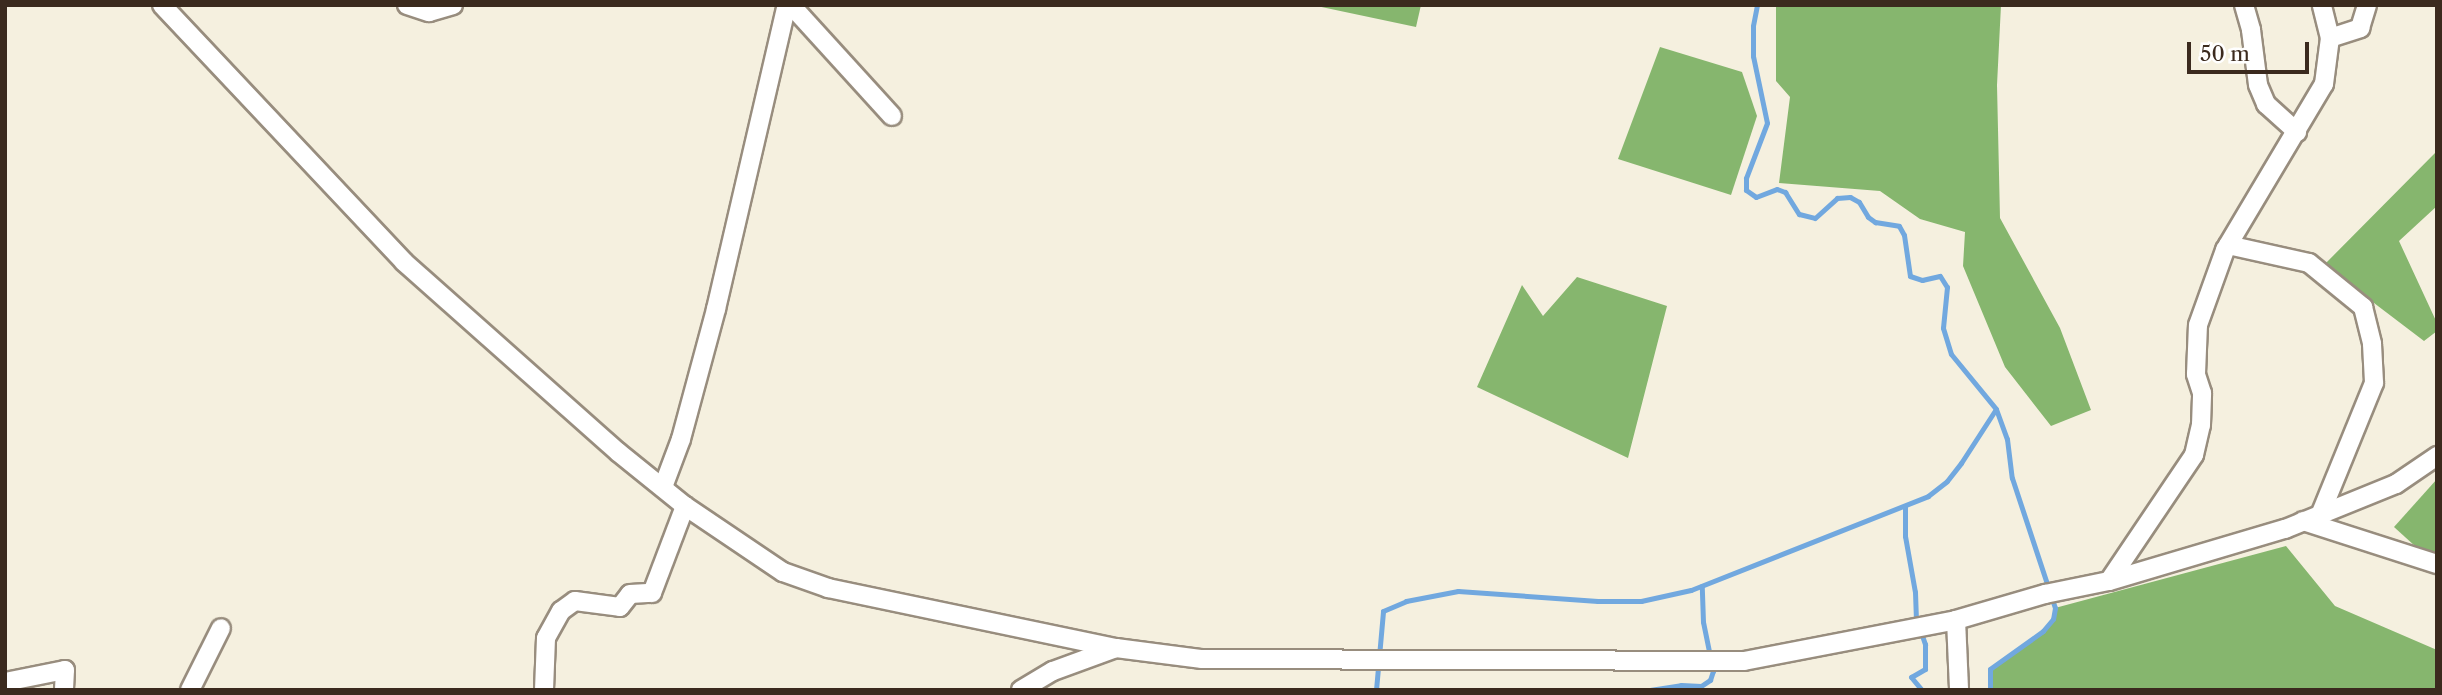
<!DOCTYPE html>
<style>
body{margin:0}
#map{position:relative;width:2442px;height:695px;overflow:hidden;background:#f5f0df;font-family:"Libre Caslon Text",serif}
div>[style]{position:absolute}
.forest>*{inset:0;background:#86b66e}
.stream>*{height:5px;margin:-2.5px;padding:0 2.5px;transform-origin:2.5px;border-radius:2.5px;background:#71a8df}
.roads{filter:drop-shadow(2px 0 #988d7e) drop-shadow(-2px 0 #988d7e) drop-shadow(0 2px #988d7e) drop-shadow(0 -2px #988d7e)}
.minor>*{height:18px;margin:-9px;padding:0 9px;transform-origin:9px;border-radius:9px;background:#fff}
span{translate:-50% -50%;white-space:nowrap;text-align:center;line-height:1.15;-webkit-text-stroke:5px #fff;paint-order:stroke}
.frame{position:absolute;inset:0;border:7px solid #3b2a1e;pointer-events:none}
.scale{position:absolute;left:2187px;top:42px;width:122px;height:32px;box-sizing:border-box;border:4px solid #3b2a1e;border-top:0;padding-left:9px;font-size:21px;line-height:24px;white-space:nowrap;color:#3b2a1e;-webkit-text-stroke:5px #fff;paint-order:stroke}
</style>
<div id="map">
<div class="forest">
<i style="clip-path:polygon(1312px 5px,1421px 5px,1416px 27px)"></i>
<i style="clip-path:polygon(1776px 5px,2001px 5px,1997px 85px,2000px 218px,2060px 328px,2091px 410px,2051px 426px,2005px 367px,1963px 266px,1965px 232px,1920px 219px,1880px 191px,1779px 183px,1790px 97px,1776px 81px)"></i>
<i style="clip-path:polygon(1660px 47px,1742px 72px,1757px 116px,1731px 195px,1618px 159px)"></i>
<i style="clip-path:polygon(2437px 151px,2437px 206px,2399px 241px,2437px 323px,2437px 331px,2424px 341px,2324px 265px)"></i>
<i style="clip-path:polygon(1577px 277px,1667px 306px,1628px 458px,1477px 387px,1522px 285px,1543px 316px)"></i>
<i style="clip-path:polygon(2437px 479px,2437px 566px,2394px 527px)"></i>
<i style="clip-path:polygon(2286px 546px,2335px 606px,2437px 650px,2437px 690px,1990px 690px,1990px 669px,2043px 631px,2053px 619px,2055px 608px)"></i>
</div>
<div class="stream">
<i style="left:1757px;top:5px;width:21px;rotate:101deg"></i>
<i style="left:1753px;top:26px;width:30px;rotate:90deg"></i>
<i style="left:1753px;top:56px;width:68px;rotate:78.2deg"></i>
<i style="left:1767px;top:123px;width:59px;rotate:110.9deg"></i>
<i style="left:1746px;top:178px;width:12px;rotate:90deg"></i>
<i style="left:1746px;top:190px;width:12px;rotate:35deg"></i>
<i style="left:1756px;top:197px;width:22px;rotate:-21deg"></i>
<i style="left:1777px;top:189px;width:9px;rotate:21deg"></i>
<i style="left:1785px;top:192px;width:26px;rotate:58deg"></i>
<i style="left:1799px;top:214px;width:16px;rotate:14deg"></i>
<i style="left:1815px;top:218px;width:30px;rotate:-42deg"></i>
<i style="left:1837px;top:198px;width:13px;rotate:-4deg"></i>
<i style="left:1850px;top:197px;width:10px;rotate:29deg"></i>
<i style="left:1859px;top:202px;width:17px;rotate:59deg"></i>
<i style="left:1868px;top:217px;width:9px;rotate:36deg"></i>
<i style="left:1875px;top:222px;width:24px;rotate:9deg"></i>
<i style="left:1899px;top:226px;width:10px;rotate:61deg"></i>
<i style="left:1904px;top:235px;width:41px;rotate:81.7deg"></i>
<i style="left:1910px;top:276px;width:13px;rotate:18deg"></i>
<i style="left:1922px;top:280px;width:18px;rotate:-13deg"></i>
<i style="left:1940px;top:276px;width:13px;rotate:58deg"></i>
<i style="left:1947px;top:287px;width:41px;rotate:95.6deg"></i>
<i style="left:1943px;top:328px;width:27px;rotate:73deg"></i>
<i style="left:1951px;top:354px;width:71px;rotate:50.7deg"></i>
<i style="left:1996px;top:409px;width:32px;rotate:70deg"></i>
<i style="left:2007px;top:439px;width:39px;rotate:83deg"></i>
<i style="left:2012px;top:478px;width:137px;rotate:71.7deg"></i>
<i style="left:2055px;top:608px;width:11px;rotate:100deg"></i>
<i style="left:2053px;top:619px;width:16px;rotate:130deg"></i>
<i style="left:2043px;top:631px;width:65px;rotate:144.4deg"></i>
<i style="left:1990px;top:669px;width:21px;rotate:90deg"></i>
<i style="left:1905px;top:506px;width:30px;rotate:90deg"></i>
<i style="left:1905px;top:536px;width:57px;rotate:79.9deg"></i>
<i style="left:1915px;top:592px;width:26px;rotate:88deg"></i>
<i style="left:1916px;top:618px;width:28px;rotate:71deg"></i>
<i style="left:1925px;top:644px;width:25px;rotate:90deg"></i>
<i style="left:1925px;top:669px;width:16px;rotate:150deg"></i>
<i style="left:1911px;top:677px;width:17px;rotate:50deg"></i>
<i style="left:1376px;top:690px;width:79px;rotate:-84.9deg"></i>
<i style="left:1383px;top:611px;width:25px;rotate:-23deg"></i>
<i style="left:1406px;top:601px;width:53px;rotate:-10.9deg"></i>
<i style="left:1458px;top:591px;width:140px;rotate:4.1deg"></i>
<i style="left:1598px;top:601px;width:43px"></i>
<i style="left:1641px;top:601px;width:51px;rotate:-12.4deg"></i>
<i style="left:1691px;top:590px;width:255px;rotate:-21.6deg"></i>
<i style="left:1928px;top:496px;width:24px;rotate:-38deg"></i>
<i style="left:1947px;top:481px;width:23px;rotate:-52deg"></i>
<i style="left:1961px;top:463px;width:64px;rotate:-57.1deg"></i>
<i style="left:1650px;top:690px;width:31px;rotate:-9deg"></i>
<i style="left:1681px;top:685px;width:20px;rotate:3deg"></i>
<i style="left:1701px;top:686px;width:11px;rotate:-34deg"></i>
<i style="left:1710px;top:680px;width:9px;rotate:-72deg"></i>
<i style="left:1713px;top:671px;width:50px;rotate:-101.5deg"></i>
<i style="left:1703px;top:622px;width:36px;rotate:-92deg"></i>
</div>
<div class="roads">
<div class="minor">
<i style="left:162px;top:5px;width:353px;rotate:46.7deg"></i>
<i style="left:404px;top:262px;width:286px;rotate:41.6deg"></i>
<i style="left:618px;top:452px;width:86px;rotate:38.9deg"></i>
<i style="left:685px;top:506px;width:118px;rotate:34deg"></i>
<i style="left:783px;top:572px;width:48px;rotate:19.6deg"></i>
<i style="left:828px;top:588px;width:294px;rotate:11.8deg"></i>
<i style="left:1116px;top:648px;width:87px;rotate:7.3deg"></i>
<i style="left:1202px;top:659px;width:542px;rotate:0.21deg"></i>
<i style="left:1744px;top:661px;width:216px;rotate:-10.9deg"></i>
<i style="left:1956px;top:620px;width:93px;rotate:-16.3deg"></i>
<i style="left:2045px;top:594px;width:65px;rotate:-11.5deg"></i>
<i style="left:2109px;top:581px;width:184px;rotate:-16.5deg"></i>
<i style="left:2285px;top:529px;width:120px;rotate:-22.1deg"></i>
<i style="left:2396px;top:484px;width:50px;rotate:-34.3deg"></i>
<i style="left:407px;top:5px;width:23px;rotate:18deg"></i>
<i style="left:429px;top:12px;width:25px;rotate:-16deg"></i>
<i style="left:791px;top:5px;width:150px;rotate:47.7deg"></i>
<i style="left:2244px;top:5px;width:26px;rotate:74deg"></i>
<i style="left:2251px;top:30px;width:55px;rotate:82.7deg"></i>
<i style="left:2258px;top:85px;width:21px;rotate:67deg"></i>
<i style="left:2266px;top:104px;width:42px;rotate:42.1deg"></i>
<i style="left:2330px;top:38px;width:32px;rotate:-18deg"></i>
<i style="left:2360px;top:28px;width:24px;rotate:-73deg"></i>
<i style="left:2228px;top:245px;width:83px;rotate:12.5deg"></i>
<i style="left:2309px;top:263px;width:70px;rotate:39.2deg"></i>
<i style="left:2363px;top:307px;width:38px;rotate:76deg"></i>
<i style="left:2372px;top:344px;width:39px;rotate:87deg"></i>
<i style="left:2374px;top:383px;width:140px;rotate:112.2deg"></i>
<i style="left:663px;top:487px;width:51px;rotate:-69.4deg"></i>
<i style="left:681px;top:439px;width:135px;rotate:-74.9deg"></i>
<i style="left:716px;top:309px;width:312px;rotate:-76.9deg"></i>
<i style="left:2303px;top:521px;width:141px;rotate:17.8deg"></i>
<i style="left:2109px;top:581px;width:152px;rotate:-56deg"></i>
<i style="left:2194px;top:455px;width:31px;rotate:-77deg"></i>
<i style="left:2201px;top:425px;width:32px;rotate:-88deg"></i>
<i style="left:2202px;top:393px;width:20px;rotate:-108deg"></i>
<i style="left:2196px;top:374px;width:49px;rotate:-87.7deg"></i>
<i style="left:2198px;top:325px;width:80px;rotate:-70.2deg"></i>
<i style="left:2225px;top:250px;width:193px;rotate:-59.2deg"></i>
<i style="left:2324px;top:84px;width:46px;rotate:-82.6deg"></i>
<i style="left:2330px;top:38px;width:34px;rotate:-104deg"></i>
<i style="left:1956px;top:620px;width:70px;rotate:87.5deg"></i>
<i style="left:5px;top:682px;width:61px;rotate:-11.3deg"></i>
<i style="left:65px;top:670px;width:20px;rotate:93deg"></i>
<i style="left:190px;top:690px;width:69px;rotate:-63.4deg"></i>
<i style="left:544px;top:690px;width:52px;rotate:-87.8deg"></i>
<i style="left:546px;top:638px;width:31px;rotate:-61deg"></i>
<i style="left:561px;top:611px;width:17px;rotate:-36deg"></i>
<i style="left:575px;top:601px;width:45px;rotate:7.6deg"></i>
<i style="left:620px;top:607px;width:16px;rotate:-52deg"></i>
<i style="left:630px;top:594px;width:22px;rotate:-3deg"></i>
<i style="left:652px;top:593px;width:93px;rotate:-69.2deg"></i>
<i style="left:1021px;top:690px;width:37px;rotate:-31deg"></i>
<i style="left:1053px;top:671px;width:67px;rotate:-20.1deg"></i>
</div>
</div>
<div class="frame"></div>
<div class="scale">50 m</div>
</div>
